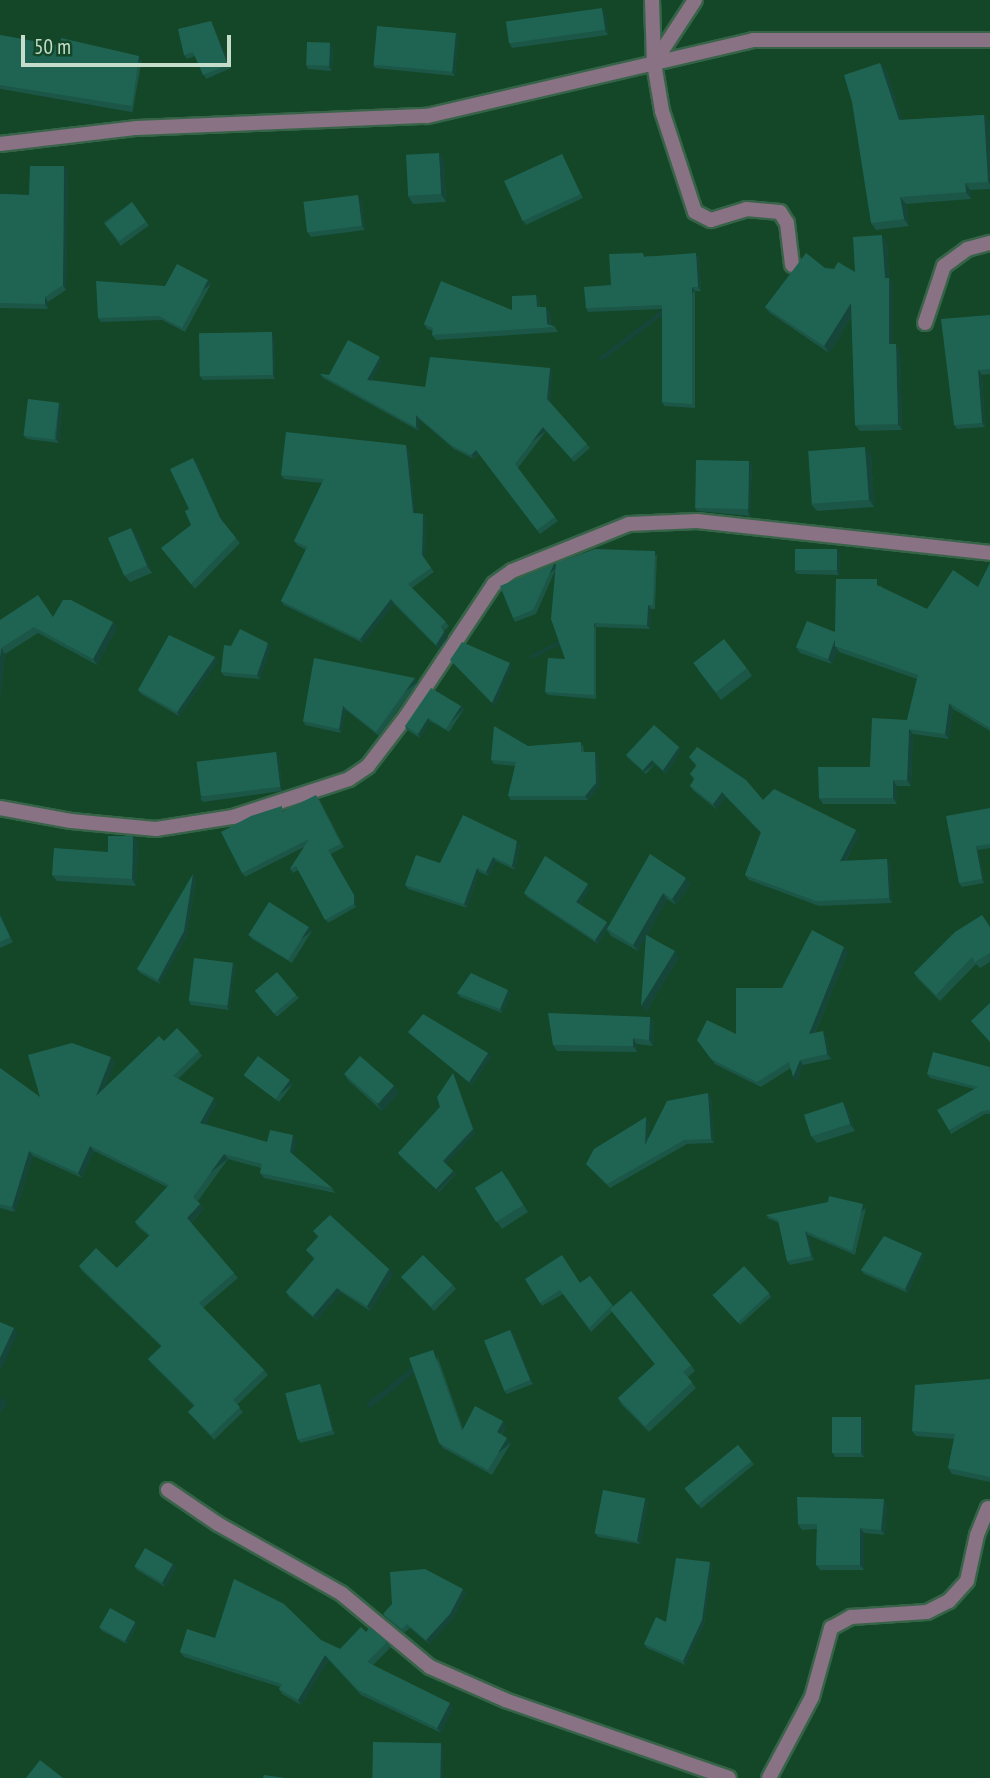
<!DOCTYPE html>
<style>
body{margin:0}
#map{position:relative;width:990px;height:1778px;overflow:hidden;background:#144628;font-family:"PT Sans Narrow",sans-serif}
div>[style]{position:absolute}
.roads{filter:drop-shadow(2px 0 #376449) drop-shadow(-2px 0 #376449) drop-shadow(0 2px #376449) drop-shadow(0 -2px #376449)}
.street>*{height:14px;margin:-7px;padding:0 7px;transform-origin:7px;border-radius:7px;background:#897284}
.wall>*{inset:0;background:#1b5647;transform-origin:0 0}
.shaded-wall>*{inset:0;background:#16463a;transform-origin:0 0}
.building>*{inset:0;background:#1f6453;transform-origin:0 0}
span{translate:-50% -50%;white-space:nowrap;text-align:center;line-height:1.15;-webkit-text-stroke:7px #144628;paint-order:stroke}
.scale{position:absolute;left:21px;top:35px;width:210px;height:32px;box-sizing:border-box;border:4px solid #c4decb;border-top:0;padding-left:9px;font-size:21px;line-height:24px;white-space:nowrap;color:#c4decb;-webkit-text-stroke:5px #144628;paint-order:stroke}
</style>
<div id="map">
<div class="roads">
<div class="street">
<i style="left:652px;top:0;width:63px;rotate:88.2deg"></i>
<i style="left:654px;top:63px;width:49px;rotate:80.5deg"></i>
<i style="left:662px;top:111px;width:106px;rotate:71.9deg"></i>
<i style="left:695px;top:212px;width:18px;rotate:27deg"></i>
<i style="left:711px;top:220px;width:37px;rotate:-17deg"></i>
<i style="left:746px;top:209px;width:34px;rotate:5deg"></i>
<i style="left:780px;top:212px;width:13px;rotate:58deg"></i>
<i style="left:787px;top:223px;width:42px;rotate:83.2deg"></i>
<i style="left:654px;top:63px;width:75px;rotate:-56.9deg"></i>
<i style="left:0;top:144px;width:138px;rotate:-6.7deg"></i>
<i style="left:137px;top:128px;width:290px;rotate:-2.4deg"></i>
<i style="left:427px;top:116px;width:335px;rotate:-13.1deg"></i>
<i style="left:753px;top:40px;width:237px"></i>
<i style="left:925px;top:323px;width:60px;rotate:-71.6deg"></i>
<i style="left:944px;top:266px;width:29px;rotate:-36deg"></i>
<i style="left:967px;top:249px;width:24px;rotate:-15deg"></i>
<i style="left:0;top:808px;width:72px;rotate:10.4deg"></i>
<i style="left:71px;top:821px;width:85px;rotate:5.4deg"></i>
<i style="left:156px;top:829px;width:78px;rotate:-8.9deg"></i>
<i style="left:233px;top:817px;width:122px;rotate:-18.1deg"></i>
<i style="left:349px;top:779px;width:23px;rotate:-34deg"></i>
<i style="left:368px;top:766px;width:64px;rotate:-52.6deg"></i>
<i style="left:407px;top:715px;width:157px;rotate:-56.4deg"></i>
<i style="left:494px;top:584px;width:22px;rotate:-36deg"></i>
<i style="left:512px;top:571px;width:126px;rotate:-21.9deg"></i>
<i style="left:629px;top:524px;width:68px;rotate:-2.5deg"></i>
<i style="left:697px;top:521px;width:295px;rotate:6.2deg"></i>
<i style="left:168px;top:1490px;width:60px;rotate:34.2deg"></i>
<i style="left:218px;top:1524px;width:142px;rotate:29.4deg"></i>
<i style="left:342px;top:1594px;width:114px;rotate:39.7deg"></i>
<i style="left:430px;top:1667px;width:82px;rotate:23.7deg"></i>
<i style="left:505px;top:1700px;width:237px;rotate:19.2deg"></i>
<i style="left:769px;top:1778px;width:92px;rotate:-62deg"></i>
<i style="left:812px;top:1697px;width:72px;rotate:-74.6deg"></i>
<i style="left:831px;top:1628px;width:23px;rotate:-29deg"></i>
<i style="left:851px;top:1617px;width:76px;rotate:-3.8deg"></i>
<i style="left:927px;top:1612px;width:25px;rotate:-27deg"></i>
<i style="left:949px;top:1601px;width:27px;rotate:-48deg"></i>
<i style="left:967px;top:1581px;width:47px;rotate:-77.7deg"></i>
<i style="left:977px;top:1535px;width:29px;rotate:-68deg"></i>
</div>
</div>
<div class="wall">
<i style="clip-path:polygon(606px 14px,608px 35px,512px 48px,509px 42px)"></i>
<i style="clip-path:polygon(211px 21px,213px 25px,231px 68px,206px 79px,195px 56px,187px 59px,184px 55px)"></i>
<i style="clip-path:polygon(456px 33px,458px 37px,455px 76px,375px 68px,373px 65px)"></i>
<i style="left:0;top:35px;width:144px;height:53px;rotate:10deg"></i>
<i style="clip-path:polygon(333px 47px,332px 71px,308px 69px,306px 65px)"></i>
<i style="clip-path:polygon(880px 63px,886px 70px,902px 120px,984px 115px,989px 123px,990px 189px,970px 190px,971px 199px,906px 204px,909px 226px,876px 230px,871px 223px)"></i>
<i style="clip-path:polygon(562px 154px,583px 198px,526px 225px,523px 221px)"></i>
<i style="clip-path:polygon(444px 160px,446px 202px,413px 204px,408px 196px)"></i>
<i style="clip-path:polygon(68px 171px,66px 290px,48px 302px,48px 309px,0 308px,0 194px,29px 195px)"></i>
<i style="clip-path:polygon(361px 199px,365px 230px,311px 237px,308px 233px)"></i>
<i style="left:132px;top:202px;width:29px;height:35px;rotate:54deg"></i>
<i style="clip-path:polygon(887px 242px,889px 278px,893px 285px,893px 344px,900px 350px,902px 430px,860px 431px,855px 425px,852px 316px,829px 353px,770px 313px,765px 307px,825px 268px,855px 272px)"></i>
<i style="clip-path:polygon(646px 256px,699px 257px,701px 291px,695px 291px,695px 408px,664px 406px,662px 402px,662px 309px,588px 312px,586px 308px,611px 285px)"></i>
<i style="clip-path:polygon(208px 280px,211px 284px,185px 332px,162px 320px,101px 322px,98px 318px)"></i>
<i style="clip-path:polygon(536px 295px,539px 300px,540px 307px,550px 312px,551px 325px,555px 327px,558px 332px,436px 340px,432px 335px,433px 331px,427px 329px,424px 324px,512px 310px)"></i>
<i style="clip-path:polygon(990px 315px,990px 374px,982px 375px,985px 427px,957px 429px,954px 425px)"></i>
<i style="clip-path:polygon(274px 336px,275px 379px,203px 380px,200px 376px)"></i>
<i style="clip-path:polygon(382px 361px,372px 380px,425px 387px,550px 368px,552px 372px,550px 402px,590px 448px,574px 462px,546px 431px,518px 468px,558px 521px,540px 534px,479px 454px,474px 459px,454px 449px,419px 419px,419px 431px,323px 378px,320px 374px,329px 375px)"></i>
<i style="clip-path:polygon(59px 403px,62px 406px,59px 443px,27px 439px,24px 436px)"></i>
<i style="clip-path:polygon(409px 450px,415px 513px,423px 514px,426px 518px,425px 559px,434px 572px,412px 588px,449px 626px,444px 631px,448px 637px,439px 649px,394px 604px,363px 643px,284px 605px,281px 601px,306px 550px,297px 545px,294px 541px,322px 483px,284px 479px,281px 475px)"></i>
<i style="clip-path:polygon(871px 454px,874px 507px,817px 511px,811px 504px)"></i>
<i style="clip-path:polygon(197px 463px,222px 521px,240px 543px,195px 589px,165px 553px,191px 525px,189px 509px)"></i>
<i style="clip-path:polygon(752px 465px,750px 516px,697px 511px,695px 508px)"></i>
<i style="clip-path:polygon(137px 536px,152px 573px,130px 582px,124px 575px)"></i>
<i style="clip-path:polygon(840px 553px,839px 575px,797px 574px,794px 570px)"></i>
<i style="clip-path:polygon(657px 555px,655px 609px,651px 609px,650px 629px,596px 627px,596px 699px,548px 695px,545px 692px,565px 659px,555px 571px,536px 614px,515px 622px,513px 618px,556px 566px)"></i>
<i style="clip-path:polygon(990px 563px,990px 731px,953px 709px,949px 739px,913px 734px,911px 786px,897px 786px,897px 804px,823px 804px,819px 798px,870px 767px,907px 720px,917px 679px,839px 652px,838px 650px,832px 664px,800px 653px,796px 647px,835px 632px,881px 585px,881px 587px,927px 609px,978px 587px)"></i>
<i style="clip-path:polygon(53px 617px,113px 622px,117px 628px,97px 665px,38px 633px,5px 654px,0 701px,0 620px)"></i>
<i style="clip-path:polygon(231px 646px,271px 647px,260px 679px,224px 676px,221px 672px)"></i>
<i style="clip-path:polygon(215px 657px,218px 661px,179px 716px,141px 694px,138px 690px)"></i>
<i style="clip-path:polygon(747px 668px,752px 676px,721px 700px,698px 670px)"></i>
<i style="clip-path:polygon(418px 682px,379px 736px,346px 710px,341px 733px,305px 725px,303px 721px)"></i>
<i style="clip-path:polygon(461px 706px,464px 709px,449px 732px,430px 721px,420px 738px,407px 730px,405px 726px)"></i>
<i style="clip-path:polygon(583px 745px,584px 752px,598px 756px,599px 787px,588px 800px,511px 800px,508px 796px,515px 766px,494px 764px,491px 760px)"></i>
<i style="clip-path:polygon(679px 747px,681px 750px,666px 774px,655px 764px,646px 774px,629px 759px,626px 755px)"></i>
<i style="clip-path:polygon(276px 752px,279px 756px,282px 791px,203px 802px,200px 798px)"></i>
<i style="clip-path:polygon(689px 757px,763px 800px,856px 830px,859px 835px,846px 861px,887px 859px,890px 864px,892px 903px,819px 906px,749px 880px,745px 875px,761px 833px,726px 797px,716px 809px,694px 791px,690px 786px,694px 780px,690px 774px,696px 766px)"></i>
<i style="clip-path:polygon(319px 799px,344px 847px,331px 854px,356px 899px,356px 907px,328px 923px,298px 870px,293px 873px,290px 869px,304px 847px,245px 877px,242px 873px,284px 811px)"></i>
<i style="clip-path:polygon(990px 808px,990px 848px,978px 850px,984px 883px,962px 887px,959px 883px)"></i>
<i style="clip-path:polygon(133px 836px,138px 843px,136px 886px,57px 881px,52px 875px,108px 852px)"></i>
<i style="clip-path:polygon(520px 845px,515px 870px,496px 861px,489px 876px,479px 872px,467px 908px,408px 889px,405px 885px,440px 863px)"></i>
<i style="clip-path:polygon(650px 854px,690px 884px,676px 905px,667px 899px,647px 935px,679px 957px,646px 1012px,646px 936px,638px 951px,611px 936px,607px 930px,598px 944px,527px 897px,524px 893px,590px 888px,580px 904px,609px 926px)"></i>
<i style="clip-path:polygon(196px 878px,187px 935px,160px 984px,140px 973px,137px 969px)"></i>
<i style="clip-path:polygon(0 913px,13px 942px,0 948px)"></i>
<i style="clip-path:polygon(309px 927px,312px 931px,292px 963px,252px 939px,249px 935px)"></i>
<i style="clip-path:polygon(990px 927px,990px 962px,980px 968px,976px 964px,940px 1001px,918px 979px,914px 973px)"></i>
<i style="clip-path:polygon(848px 952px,815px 1033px,826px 1036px,831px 1059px,803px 1065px,797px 1082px,791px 1068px,761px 1087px,715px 1064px,697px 1040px,736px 1034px,782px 988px)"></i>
<i style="clip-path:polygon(233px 963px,235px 967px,229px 1010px,191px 1005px,189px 1001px)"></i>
<i style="clip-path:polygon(508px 990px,511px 994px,502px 1013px,460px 997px,457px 993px)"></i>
<i style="clip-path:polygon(258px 995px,296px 995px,299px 998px,277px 1017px)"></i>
<i style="clip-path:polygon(650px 1017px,654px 1023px,653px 1046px,637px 1044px,637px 1052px,557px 1051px,553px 1045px)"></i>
<i style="clip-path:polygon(408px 1032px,488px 1053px,491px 1057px,472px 1085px,411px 1035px)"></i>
<i style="clip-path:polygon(164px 1041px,199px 1051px,202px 1056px,178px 1079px,217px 1103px,205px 1124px,267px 1142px,297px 1140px,293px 1155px,332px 1188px,335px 1193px,264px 1178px,260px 1173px,261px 1168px,228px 1159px,198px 1201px,204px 1209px,191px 1223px,238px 1278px,203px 1308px,264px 1370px,268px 1375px,237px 1405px,243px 1412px,214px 1440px,188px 1412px,194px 1406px,152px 1364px,148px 1359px,161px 1346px,82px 1271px,79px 1266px,117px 1268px,149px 1236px,138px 1227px,135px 1222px,167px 1187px,94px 1151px,82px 1178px,33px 1156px,15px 1212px,0 1208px,0 1068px,40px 1097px,115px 1062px,105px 1087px)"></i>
<i style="clip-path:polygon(990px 1067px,990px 1114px,985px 1114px,951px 1134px,949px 1130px,974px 1089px,930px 1078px,927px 1074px)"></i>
<i style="clip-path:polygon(453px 1073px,455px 1077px,475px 1133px,446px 1164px,456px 1174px,439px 1192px,401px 1157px,398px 1153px,440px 1107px)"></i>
<i style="clip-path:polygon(344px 1074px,394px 1086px,399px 1093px,382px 1111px,349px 1081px)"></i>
<i style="clip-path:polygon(244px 1075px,293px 1084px,279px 1102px,247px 1078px)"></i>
<i style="clip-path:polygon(711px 1097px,714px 1143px,687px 1144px,610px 1188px,586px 1164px,649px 1121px,648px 1138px)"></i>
<i style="clip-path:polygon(848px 1110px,855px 1131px,817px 1143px,811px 1136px)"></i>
<i style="clip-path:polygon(507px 1178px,528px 1212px,502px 1229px,475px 1188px)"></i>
<i style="clip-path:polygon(863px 1204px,866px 1208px,855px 1255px,808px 1235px,814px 1260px,790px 1265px,787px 1261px,779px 1223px,769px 1219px,766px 1215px)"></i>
<i style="clip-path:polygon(313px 1231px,389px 1269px,393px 1274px,370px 1311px,341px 1292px,316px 1320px,289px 1297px,286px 1292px,314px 1259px,306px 1250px,318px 1237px)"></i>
<i style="clip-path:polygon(922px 1253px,924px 1256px,908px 1293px,864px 1274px,861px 1270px)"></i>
<i style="clip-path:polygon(590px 1276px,613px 1306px,691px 1365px,695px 1371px,688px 1377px,696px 1388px,649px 1432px,622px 1405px,618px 1398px,655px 1364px,612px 1312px,591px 1332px,563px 1294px,542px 1306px,525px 1279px,580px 1283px)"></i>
<i style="clip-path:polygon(401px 1277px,453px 1285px,456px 1289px,434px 1311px)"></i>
<i style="clip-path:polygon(769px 1293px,771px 1297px,740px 1325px,712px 1294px)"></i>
<i style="clip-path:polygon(510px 1330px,513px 1334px,533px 1384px,507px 1394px,504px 1391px)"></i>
<i style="clip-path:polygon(437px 1355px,463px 1429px,503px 1421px,506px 1426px,502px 1435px,511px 1443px,492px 1475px,443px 1448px,439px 1443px)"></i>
<i style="clip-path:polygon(990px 1379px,990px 1482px,952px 1474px,948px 1468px,954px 1439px,916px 1436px,912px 1431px)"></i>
<i style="clip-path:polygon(320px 1384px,322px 1387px,335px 1434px,300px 1443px,298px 1439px)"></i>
<i style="clip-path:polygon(864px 1421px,864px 1457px,835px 1457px,833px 1453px)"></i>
<i style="left:738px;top:1445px;width:25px;height:69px;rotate:50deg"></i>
<i style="clip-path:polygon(648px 1501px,640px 1544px,598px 1537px,595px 1533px)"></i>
<i style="clip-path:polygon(887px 1504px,885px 1535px,864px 1533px,864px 1570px,820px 1570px,816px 1565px,817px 1529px,802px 1530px,798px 1524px)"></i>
<i style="clip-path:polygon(173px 1564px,176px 1568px,165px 1587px,137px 1570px,134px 1566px)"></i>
<i style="clip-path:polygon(712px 1566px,704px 1624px,685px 1665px,647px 1648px,644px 1644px,666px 1622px)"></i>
<i style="clip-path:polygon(466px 1593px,453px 1618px,429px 1644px,410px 1628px,404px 1633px,386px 1618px,383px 1614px)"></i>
<i style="clip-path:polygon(137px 1626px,127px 1644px,102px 1631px,99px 1627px)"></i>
<i style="clip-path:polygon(366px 1632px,387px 1642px,391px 1647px,373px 1665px,453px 1707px,441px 1733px,361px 1695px,329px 1660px,301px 1705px,282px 1694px,279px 1689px,280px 1687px,184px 1657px,180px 1652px,215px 1638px,321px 1640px,340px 1649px)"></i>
</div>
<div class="shaded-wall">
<i style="clip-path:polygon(602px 8px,606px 14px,608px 35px,605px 30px)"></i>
<i style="clip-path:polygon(211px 21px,213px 25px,231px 68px,228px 65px)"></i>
<i style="clip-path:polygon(456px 33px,458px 37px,455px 76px,452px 72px)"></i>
<i style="clip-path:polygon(330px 43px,333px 47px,332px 71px,329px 67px)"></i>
<i style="left:139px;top:56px;width:5px;height:50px;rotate:53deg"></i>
<i style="clip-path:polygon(880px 63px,886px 70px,904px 127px,899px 120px)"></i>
<i style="clip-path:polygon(984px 115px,989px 123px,990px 184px,988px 182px)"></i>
<i style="clip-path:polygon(439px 153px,444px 160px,446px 202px,441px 194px)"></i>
<i style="clip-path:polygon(64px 166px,68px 171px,66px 290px,63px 285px)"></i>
<i style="clip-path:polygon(965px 183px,970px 190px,971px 199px,966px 192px)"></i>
<i style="clip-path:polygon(358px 195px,361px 199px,365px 230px,362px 226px)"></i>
<i style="clip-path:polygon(900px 197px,906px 204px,909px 226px,904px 219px)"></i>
<i style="clip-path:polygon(882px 235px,887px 242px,889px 278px,893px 285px,893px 351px,889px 344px)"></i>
<i style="clip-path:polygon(696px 253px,699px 257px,701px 291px,698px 287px)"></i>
<i style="left:208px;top:280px;width:5px;height:55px;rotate:53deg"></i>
<i style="left:692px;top:287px;width:5px;height:117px;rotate:53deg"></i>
<i style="clip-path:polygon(536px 295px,539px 300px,540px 312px,537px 307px)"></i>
<i style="clip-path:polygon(45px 297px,48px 302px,48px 309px,45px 304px)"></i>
<i style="clip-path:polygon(851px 303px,856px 309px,829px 353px,824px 346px)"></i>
<i style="clip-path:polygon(546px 307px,550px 312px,551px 329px,547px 324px)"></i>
<i style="clip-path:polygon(272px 332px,274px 336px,275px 379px,273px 375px)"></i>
<i style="clip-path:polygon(896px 344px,900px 350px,902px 430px,898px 424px)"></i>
<i style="clip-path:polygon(380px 357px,382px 361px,370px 384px,367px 380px)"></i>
<i style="clip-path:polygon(550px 368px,552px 372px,550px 403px,547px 399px)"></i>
<i style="clip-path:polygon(978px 370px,982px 375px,985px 427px,982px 423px)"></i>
<i style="clip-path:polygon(59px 403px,62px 406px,59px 443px,56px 439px)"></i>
<i style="clip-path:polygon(416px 415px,419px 419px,419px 431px,416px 427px)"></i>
<i style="left:543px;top:427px;width:5px;height:46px;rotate:53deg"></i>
<i style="clip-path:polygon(406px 445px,409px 450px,416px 518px,413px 513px)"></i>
<i style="clip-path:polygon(865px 447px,871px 454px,874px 507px,869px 500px)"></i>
<i style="clip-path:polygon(476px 450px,479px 454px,474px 459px,471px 455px)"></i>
<i style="clip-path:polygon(193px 458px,197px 463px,223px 523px,220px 518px)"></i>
<i style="clip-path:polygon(749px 461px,752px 465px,750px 516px,748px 512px)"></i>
<i style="clip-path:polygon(423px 514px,426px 518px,425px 559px,422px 555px)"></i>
<i style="clip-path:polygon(131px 528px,137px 536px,152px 573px,147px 566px)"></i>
<i style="clip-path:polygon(837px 549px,840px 553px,839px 575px,837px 571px)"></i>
<i style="left:655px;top:551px;width:4px;height:54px;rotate:63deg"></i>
<i style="left:554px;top:564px;width:5px;height:51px;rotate:53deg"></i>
<i style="clip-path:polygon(391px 599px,394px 604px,363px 643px,360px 639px)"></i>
<i style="clip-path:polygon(648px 605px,651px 609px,650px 629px,647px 625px)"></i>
<i style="clip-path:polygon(113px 622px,117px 628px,97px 665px,93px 659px)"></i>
<i style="left:594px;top:623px;width:4px;height:72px;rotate:63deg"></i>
<i style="clip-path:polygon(441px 626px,448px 637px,439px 649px,436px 645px)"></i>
<i style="clip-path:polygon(835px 639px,835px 646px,838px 650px,832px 664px,828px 659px)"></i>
<i style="clip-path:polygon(268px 643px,271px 647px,260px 679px,257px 675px)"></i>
<i style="clip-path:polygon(1px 648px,5px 654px,0 701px,0 657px)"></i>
<i style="clip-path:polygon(215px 657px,218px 661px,179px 716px,177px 712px)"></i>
<i style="clip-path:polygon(510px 663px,512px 667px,495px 707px,492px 703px)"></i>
<i style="left:415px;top:678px;width:5px;height:67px;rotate:53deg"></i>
<i style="clip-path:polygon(949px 703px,953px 709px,949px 739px,945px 734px)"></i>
<i style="clip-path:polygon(343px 706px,346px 710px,341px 733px,339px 729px)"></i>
<i style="left:461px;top:706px;width:4px;height:27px;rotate:45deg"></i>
<i style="clip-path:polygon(428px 718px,430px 721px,420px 738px,418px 734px)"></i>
<i style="clip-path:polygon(909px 729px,913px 734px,911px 786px,907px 780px)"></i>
<i style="clip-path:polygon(679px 747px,681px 750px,666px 774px,663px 770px)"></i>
<i style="clip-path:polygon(276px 752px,279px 756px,282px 791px,280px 787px)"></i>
<i style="clip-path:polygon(595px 752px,598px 756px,599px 787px,588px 800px,585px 796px)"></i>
<i style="left:652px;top:760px;width:5px;height:13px;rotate:53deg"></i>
<i style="clip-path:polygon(893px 780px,897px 786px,897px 804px,893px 798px)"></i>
<i style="clip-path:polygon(722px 792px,726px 797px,716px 809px,713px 804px)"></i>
<i style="clip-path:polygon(856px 830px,859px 835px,843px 866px,840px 861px)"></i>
<i style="clip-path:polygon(133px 836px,138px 843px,136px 886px,132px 879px)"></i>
<i style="clip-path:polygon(517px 841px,520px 845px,515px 870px,512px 866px)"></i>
<i style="clip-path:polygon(976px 846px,978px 850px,984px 883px,982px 879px)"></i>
<i style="clip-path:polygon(331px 854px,356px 899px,356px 907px,354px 904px)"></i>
<i style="clip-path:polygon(493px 857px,496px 861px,489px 876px,486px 872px)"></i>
<i style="clip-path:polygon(887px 859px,890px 864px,892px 903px,889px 898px)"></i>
<i style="clip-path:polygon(477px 868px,479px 872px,467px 908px,464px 904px)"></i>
<i style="clip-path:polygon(193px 874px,196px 878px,187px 935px,160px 984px,158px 980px)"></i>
<i style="clip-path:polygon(686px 878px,690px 884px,676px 905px,672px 899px)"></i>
<i style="clip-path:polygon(588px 884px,590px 888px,579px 906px,576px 902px)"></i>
<i style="clip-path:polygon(663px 893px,667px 899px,638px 951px,633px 945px)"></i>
<i style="clip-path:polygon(0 913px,13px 942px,10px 937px,0 916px)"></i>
<i style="clip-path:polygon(607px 922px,609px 926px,598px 944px,595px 940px)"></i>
<i style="left:309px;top:927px;width:5px;height:38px;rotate:53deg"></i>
<i style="clip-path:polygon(844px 947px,848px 952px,812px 1039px,809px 1034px)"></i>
<i style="clip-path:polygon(675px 951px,679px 957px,646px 1012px,641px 1006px)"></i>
<i style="clip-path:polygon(233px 963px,235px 967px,229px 1010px,227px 1007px)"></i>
<i style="clip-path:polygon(508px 990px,511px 994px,502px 1013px,500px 1009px)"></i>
<i style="clip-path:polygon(650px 1017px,654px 1023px,653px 1046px,649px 1040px)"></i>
<i style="clip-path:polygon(823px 1031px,826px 1036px,831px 1059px,827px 1054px)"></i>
<i style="clip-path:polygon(633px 1038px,637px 1044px,637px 1052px,633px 1046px)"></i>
<i style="clip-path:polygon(488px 1053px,491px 1057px,472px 1085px,469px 1082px)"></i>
<i style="clip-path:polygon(111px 1057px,115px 1062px,100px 1101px,96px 1096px)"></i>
<i style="clip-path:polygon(800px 1060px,803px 1065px,797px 1082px,793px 1077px)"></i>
<i style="clip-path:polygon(453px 1073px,455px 1077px,475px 1133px,445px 1165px,443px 1161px)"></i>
<i style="left:290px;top:1080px;width:5px;height:23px;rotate:53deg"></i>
<i style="clip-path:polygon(394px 1086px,399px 1093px,382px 1111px,377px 1103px)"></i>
<i style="clip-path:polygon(708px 1093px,711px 1097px,714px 1143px,711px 1139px)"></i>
<i style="clip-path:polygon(214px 1098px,217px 1103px,204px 1128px,200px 1123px)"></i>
<i style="clip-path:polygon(843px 1102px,848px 1110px,855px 1131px,850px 1124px)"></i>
<i style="clip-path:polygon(646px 1117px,649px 1121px,647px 1148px,645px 1145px)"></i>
<i style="clip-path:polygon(293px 1135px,297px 1140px,293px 1157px,290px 1152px)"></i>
<i style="clip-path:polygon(90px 1146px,94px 1151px,82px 1178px,78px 1173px)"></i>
<i style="clip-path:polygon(29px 1151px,33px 1156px,15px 1212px,12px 1207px)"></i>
<i style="left:224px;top:1154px;width:6px;height:53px;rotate:51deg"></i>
<i style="left:453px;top:1171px;width:4px;height:25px;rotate:45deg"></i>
<i style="clip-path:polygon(200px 1204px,204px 1209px,190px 1223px,187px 1218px)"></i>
<i style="left:863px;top:1204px;width:5px;height:48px;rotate:53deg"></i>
<i style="clip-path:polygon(805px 1231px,808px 1235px,814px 1260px,811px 1256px)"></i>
<i style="clip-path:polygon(922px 1253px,924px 1256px,908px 1293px,905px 1289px)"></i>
<i style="clip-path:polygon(389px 1269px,393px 1274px,370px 1311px,367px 1306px)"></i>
<i style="clip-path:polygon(337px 1288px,341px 1292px,316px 1320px,313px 1316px)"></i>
<i style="clip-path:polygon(14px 1328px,18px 1334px,0 1372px,0 1358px)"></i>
<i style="clip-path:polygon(510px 1330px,513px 1334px,533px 1384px,530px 1380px)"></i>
<i style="left:433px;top:1350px;width:6px;height:86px;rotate:51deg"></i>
<i style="clip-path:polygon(320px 1384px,322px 1387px,335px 1434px,332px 1430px)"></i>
<i style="clip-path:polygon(3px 1397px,7px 1403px,0 1413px,0 1401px)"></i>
<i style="clip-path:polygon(861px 1417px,864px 1421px,864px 1457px,861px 1453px)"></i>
<i style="clip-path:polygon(503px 1421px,506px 1426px,500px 1437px,497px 1432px)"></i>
<i style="left:507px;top:1438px;width:6px;height:37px;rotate:51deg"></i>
<i style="clip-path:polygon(645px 1498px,648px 1501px,640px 1544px,637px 1540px)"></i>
<i style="clip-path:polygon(884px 1499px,887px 1504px,885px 1535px,881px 1530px)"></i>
<i style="clip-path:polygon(860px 1528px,864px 1533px,864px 1570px,860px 1565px)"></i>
<i style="clip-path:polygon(710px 1562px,712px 1566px,704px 1624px,685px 1665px,683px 1661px)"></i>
<i style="clip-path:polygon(173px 1564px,176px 1568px,165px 1587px,162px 1583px)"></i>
<i style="clip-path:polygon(463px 1589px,466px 1593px,453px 1618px,429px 1644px,426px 1640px)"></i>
<i style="clip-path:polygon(135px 1622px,137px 1626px,127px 1644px,125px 1641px)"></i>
<i style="clip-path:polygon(325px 1655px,329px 1660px,301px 1705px,298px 1700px)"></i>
<i style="clip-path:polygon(450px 1703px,453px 1707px,441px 1733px,437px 1728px)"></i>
<i style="clip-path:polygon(441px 1743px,444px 1747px,443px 1778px,440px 1778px)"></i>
</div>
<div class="building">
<i style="left:602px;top:8px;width:22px;height:97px;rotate:82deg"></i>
<i style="clip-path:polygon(211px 21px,228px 65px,203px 75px,193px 52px,184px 55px,178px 29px)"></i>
<i style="left:377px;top:26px;width:79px;height:39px;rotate:5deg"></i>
<i style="clip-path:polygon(0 35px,60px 46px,61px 38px,139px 56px,132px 106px,0 85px)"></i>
<i style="left:307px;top:42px;width:23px;height:23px;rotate:2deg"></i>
<i style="clip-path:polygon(880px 63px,899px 120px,984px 115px,988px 182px,965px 183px,966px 192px,900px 197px,904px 219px,871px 223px,852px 102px,844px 75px)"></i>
<i style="left:439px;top:153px;width:41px;height:33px;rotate:87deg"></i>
<i style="left:562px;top:154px;width:44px;height:64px;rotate:65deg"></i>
<i style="clip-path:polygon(30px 166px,64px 166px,63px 285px,45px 297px,45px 304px,0 303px,0 194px,29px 195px)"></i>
<i style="left:358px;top:195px;width:31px;height:55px;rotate:83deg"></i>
<i style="clip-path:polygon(132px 202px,146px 222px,119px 241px,105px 224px)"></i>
<i style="clip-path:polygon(882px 235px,885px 278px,889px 278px,889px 344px,896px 344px,898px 424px,855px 425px,851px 303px,824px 346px,765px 307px,806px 253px,825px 268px,834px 269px,838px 262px,855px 272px,853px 237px)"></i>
<i style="clip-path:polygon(643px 253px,644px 257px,696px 253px,698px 287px,692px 287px,692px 404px,662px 402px,662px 305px,586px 308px,584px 287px,611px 285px,609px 254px)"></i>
<i style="clip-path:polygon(177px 264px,208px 280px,182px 328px,159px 316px,98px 318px,96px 281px,165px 286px)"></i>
<i style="clip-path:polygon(441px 281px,512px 310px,512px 296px,536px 295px,537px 307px,546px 307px,547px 324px,555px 327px,432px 335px,433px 328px,424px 324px)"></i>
<i style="clip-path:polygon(990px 315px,990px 369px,978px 370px,982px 423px,954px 425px,941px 319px)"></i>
<i style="left:272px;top:332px;width:43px;height:73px;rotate:89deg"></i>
<i style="clip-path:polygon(348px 340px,380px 357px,367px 380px,425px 387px,430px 357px,550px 368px,547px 399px,587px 444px,571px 458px,543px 427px,515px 464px,555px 517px,537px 530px,476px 450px,471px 455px,451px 445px,416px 415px,416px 427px,320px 374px,329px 375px)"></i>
<i style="left:28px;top:399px;width:31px;height:37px;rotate:7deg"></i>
<i style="clip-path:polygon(286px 432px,406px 445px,413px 513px,423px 514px,422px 555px,431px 568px,408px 584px,446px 622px,441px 626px,444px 632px,436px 645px,391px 599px,360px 639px,281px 601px,307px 547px,294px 541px,324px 479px,281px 475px)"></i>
<i style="left:865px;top:447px;width:53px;height:57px;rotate:86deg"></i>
<i style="clip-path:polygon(193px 458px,220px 518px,236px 538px,191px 584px,161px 548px,191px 525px,185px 511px,189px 509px,170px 469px)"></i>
<i style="left:696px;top:460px;width:53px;height:48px;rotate:1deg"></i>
<i style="left:131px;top:528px;width:41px;height:25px;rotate:67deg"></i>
<i style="clip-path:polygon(595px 549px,655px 551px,653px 605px,648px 605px,647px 625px,594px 623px,594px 695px,545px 692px,548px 658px,565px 659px,551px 619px,556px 563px)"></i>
<i style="left:795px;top:549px;width:42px;height:21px"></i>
<i style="clip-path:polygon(990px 563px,990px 728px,949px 703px,945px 734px,909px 729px,907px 780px,893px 780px,893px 798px,819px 798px,818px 767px,870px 767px,872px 718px,907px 720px,918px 675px,835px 646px,835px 639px,828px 659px,796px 647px,807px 621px,835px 632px,836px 579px,877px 579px,877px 585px,927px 609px,953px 570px,978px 587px)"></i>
<i style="clip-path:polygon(554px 564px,533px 610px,513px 618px,500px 586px)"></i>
<i style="clip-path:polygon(38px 595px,53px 617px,63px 600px,71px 600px,113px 622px,93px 659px,34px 627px,1px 648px,0 657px,0 620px)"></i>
<i style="clip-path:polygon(240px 629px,268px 643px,257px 675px,221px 672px,224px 645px,231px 646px)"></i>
<i style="clip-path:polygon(169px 635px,215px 657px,177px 712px,138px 690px)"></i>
<i style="left:724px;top:639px;width:37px;height:39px;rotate:52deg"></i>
<i style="clip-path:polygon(462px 642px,510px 663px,492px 703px,450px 660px)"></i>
<i style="clip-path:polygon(314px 658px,415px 678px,376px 732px,343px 706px,339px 729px,303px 721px)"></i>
<i style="clip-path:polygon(431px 688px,461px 706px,446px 729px,428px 718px,418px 734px,405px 726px)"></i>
<i style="clip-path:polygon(654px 725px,679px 747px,663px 770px,652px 760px,643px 770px,626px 755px)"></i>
<i style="clip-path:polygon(494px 726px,528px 746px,581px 742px,581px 752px,595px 752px,596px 783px,585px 796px,508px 796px,516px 762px,491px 760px)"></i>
<i style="clip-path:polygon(697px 747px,746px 780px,763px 800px,774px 789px,856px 830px,840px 861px,887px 859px,889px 898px,816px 901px,745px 875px,761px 832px,722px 792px,713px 804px,690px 786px,695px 778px,690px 774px,697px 765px,689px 757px)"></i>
<i style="left:276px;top:752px;width:35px;height:80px;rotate:83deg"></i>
<i style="clip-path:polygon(316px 795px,341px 844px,328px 850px,354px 895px,354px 904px,325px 920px,296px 866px,290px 869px,309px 839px,242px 873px,221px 832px,251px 816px,282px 806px,282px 812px)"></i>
<i style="clip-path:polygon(990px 808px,990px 844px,976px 846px,982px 879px,959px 883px,946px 816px)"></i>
<i style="clip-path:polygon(463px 815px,517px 841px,512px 866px,493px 857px,486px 872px,477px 868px,464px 904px,405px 885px,416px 855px,440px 863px)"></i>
<i style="clip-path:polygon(108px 836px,133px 836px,132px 879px,52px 875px,54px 848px,108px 852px)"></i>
<i style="clip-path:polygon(650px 854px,686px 878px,672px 899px,663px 893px,633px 945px,607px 929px)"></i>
<i style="clip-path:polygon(545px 856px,588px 884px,576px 902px,607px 922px,595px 940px,524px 893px)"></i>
<i style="clip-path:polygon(193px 874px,184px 931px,158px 980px,137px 969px)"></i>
<i style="left:269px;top:902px;width:47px;height:39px;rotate:32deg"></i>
<i style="clip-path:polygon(982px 915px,990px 927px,990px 953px,975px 962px,972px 957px,936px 995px,914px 973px,955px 932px)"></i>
<i style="clip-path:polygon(0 916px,10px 937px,0 942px)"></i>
<i style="clip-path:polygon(812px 930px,844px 947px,809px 1034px,823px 1031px,827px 1054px,800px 1060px,793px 1077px,789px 1062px,757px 1082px,711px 1059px,697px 1040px,707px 1020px,736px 1034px,736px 988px,782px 988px)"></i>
<i style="clip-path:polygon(646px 935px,675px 951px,641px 1006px)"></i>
<i style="left:194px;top:958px;width:39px;height:43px;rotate:7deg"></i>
<i style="left:277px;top:972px;width:30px;height:29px;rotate:50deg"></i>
<i style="clip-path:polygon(471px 973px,508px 990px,500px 1009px,457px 993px)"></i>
<i style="clip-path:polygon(990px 1003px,990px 1042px,971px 1021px)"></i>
<i style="clip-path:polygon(548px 1013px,650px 1017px,649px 1040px,633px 1038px,633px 1046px,553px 1045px)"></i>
<i style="clip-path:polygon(423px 1014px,488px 1053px,469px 1082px,408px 1032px)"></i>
<i style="clip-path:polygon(177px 1028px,199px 1051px,173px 1076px,214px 1098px,200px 1123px,267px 1142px,270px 1130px,293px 1135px,290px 1152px,332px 1188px,260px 1173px,262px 1164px,224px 1154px,193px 1197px,200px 1204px,187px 1218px,234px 1273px,199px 1303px,264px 1370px,233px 1400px,240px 1407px,211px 1435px,188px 1412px,195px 1405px,148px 1359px,162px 1346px,79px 1266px,96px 1248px,117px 1268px,150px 1235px,135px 1222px,169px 1185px,90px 1146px,78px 1173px,29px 1151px,12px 1207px,0 1204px,0 1068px,40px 1097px,28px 1055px,72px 1043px,111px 1057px,96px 1096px,159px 1036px,164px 1041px)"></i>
<i style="clip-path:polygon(933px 1052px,990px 1067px,990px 1110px,982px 1111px,949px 1130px,937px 1110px,978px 1087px,927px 1074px)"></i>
<i style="left:258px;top:1056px;width:40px;height:24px;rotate:37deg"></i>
<i style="left:360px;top:1056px;width:45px;height:24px;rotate:41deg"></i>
<i style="clip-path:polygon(453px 1073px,473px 1129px,443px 1161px,453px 1171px,436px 1189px,398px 1153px,440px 1107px,437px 1097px)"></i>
<i style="clip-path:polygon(708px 1093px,711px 1139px,684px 1140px,607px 1184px,586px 1164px,594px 1149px,646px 1117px,645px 1145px,667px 1101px)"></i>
<i style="left:843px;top:1102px;width:23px;height:41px;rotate:72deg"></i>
<i style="left:502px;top:1171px;width:40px;height:32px;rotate:58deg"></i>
<i style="clip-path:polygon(829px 1196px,863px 1204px,852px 1251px,805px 1231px,811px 1256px,787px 1261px,778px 1220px,766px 1215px,828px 1202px)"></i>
<i style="clip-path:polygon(330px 1215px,389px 1269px,367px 1306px,337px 1288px,313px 1316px,286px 1292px,315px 1258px,306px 1250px,319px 1236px,313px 1231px)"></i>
<i style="clip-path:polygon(884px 1236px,922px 1253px,905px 1289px,861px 1270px)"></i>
<i style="left:423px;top:1255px;width:42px;height:31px;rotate:45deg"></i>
<i style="clip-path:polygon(562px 1255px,580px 1283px,590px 1276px,612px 1305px,589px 1328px,560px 1290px,540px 1303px,525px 1279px)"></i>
<i style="left:744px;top:1266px;width:37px;height:43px;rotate:47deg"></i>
<i style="clip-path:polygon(631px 1291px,691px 1365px,683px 1372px,692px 1382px,645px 1426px,618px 1398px,655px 1364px,610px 1309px)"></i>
<i style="clip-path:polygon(0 1322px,14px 1328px,0 1358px)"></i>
<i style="left:510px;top:1330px;width:54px;height:28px;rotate:68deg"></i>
<i style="clip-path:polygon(433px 1350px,462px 1431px,475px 1406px,503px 1421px,497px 1432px,507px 1438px,488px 1470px,439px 1443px,409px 1358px)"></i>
<i style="clip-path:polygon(990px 1379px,990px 1477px,948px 1468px,955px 1434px,912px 1431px,915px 1385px)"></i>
<i style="left:320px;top:1384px;width:48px;height:36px;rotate:75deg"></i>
<i style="left:832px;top:1417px;width:29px;height:36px"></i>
<i style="left:738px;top:1445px;width:21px;height:69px;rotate:51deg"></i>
<i style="left:603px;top:1490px;width:43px;height:44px;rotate:11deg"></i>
<i style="clip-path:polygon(797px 1497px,884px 1499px,881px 1530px,860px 1528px,860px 1565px,816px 1565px,817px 1524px,798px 1524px)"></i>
<i style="left:145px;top:1548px;width:32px;height:21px;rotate:30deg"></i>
<i style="clip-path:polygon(676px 1558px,710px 1562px,702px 1620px,683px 1661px,644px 1644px,656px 1617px,666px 1622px)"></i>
<i style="clip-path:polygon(425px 1569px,463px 1589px,450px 1614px,426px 1640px,407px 1624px,402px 1629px,383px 1614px,392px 1604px,390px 1572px)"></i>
<i style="clip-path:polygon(234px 1579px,284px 1604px,321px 1640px,340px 1649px,361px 1627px,366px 1632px,370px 1627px,387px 1642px,367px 1662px,450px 1703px,437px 1728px,358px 1690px,325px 1655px,298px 1700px,279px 1689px,282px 1684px,180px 1652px,187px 1629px,215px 1638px)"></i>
<i style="left:110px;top:1608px;width:29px;height:22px;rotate:29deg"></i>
<i style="left:373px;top:1742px;width:68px;height:36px;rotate:1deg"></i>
<i style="clip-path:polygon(40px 1760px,63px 1778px,26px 1778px)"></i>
<i style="clip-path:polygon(264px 1775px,285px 1778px,263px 1778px)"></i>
</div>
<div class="scale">50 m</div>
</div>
